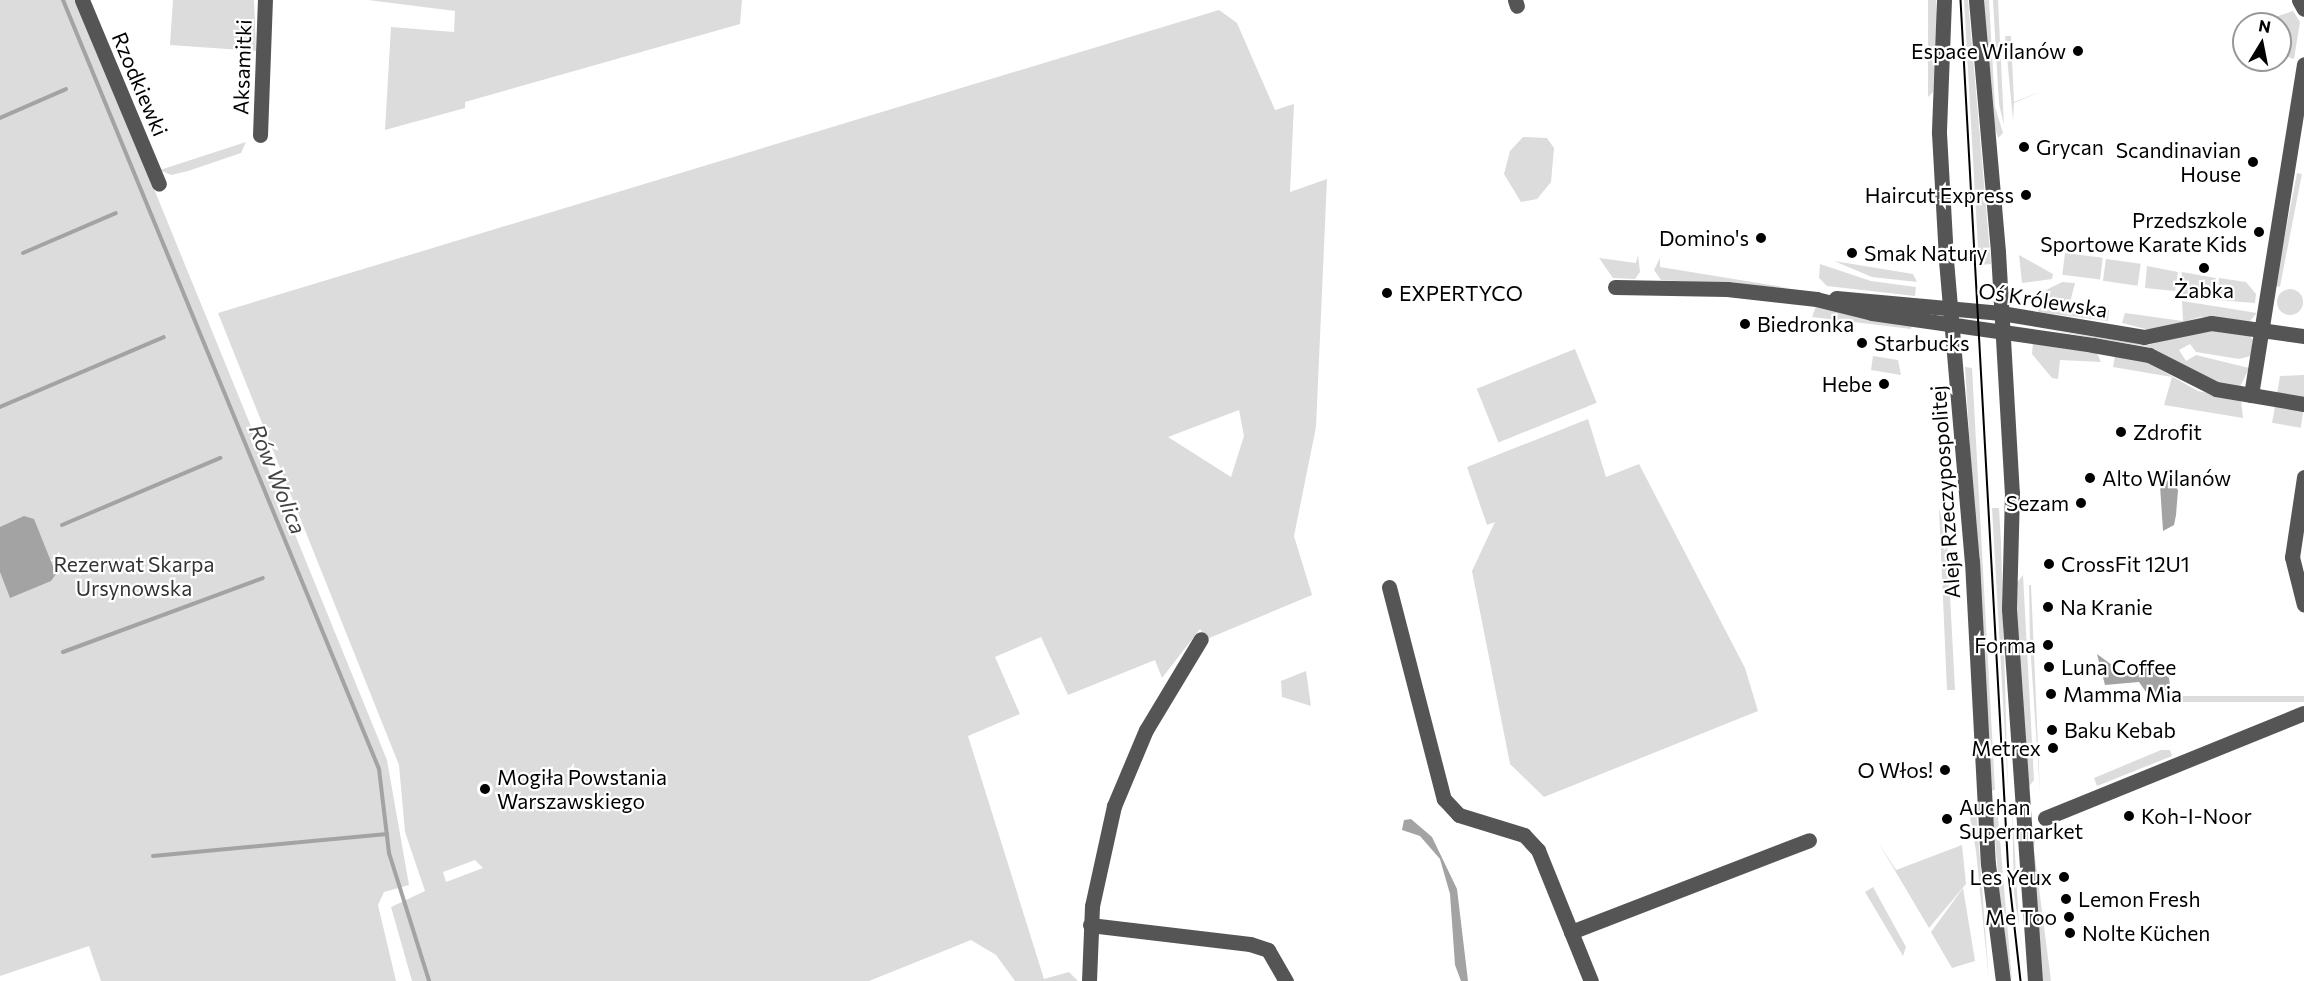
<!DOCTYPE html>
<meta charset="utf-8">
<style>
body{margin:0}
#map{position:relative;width:2304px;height:981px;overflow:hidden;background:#fff;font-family:Commissioner,sans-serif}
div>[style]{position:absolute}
.green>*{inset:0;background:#dcdcdc;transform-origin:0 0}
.round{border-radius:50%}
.water>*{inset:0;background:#a3a3a3}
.stream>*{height:4px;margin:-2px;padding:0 2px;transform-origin:2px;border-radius:2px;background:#a3a3a3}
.minor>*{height:15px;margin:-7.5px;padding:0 7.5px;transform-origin:7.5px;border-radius:7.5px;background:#555}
.tram>*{height:1.5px;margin:-0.75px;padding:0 0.75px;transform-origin:0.75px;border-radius:0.75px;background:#000}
.dots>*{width:16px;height:16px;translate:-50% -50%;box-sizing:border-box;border:3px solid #fff;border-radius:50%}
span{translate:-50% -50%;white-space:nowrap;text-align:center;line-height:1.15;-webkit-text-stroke:4.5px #fff;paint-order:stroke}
.poi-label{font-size:21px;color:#000}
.right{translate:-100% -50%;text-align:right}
.left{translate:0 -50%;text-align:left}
.street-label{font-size:21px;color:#000}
.park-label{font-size:21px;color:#333}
.water-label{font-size:22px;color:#444;font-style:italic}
.north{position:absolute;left:2232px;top:12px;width:60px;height:60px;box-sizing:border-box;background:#fff;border:2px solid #999;border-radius:50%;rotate:10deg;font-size:16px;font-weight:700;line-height:24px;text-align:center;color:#000}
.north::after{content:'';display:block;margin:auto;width:21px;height:27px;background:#000;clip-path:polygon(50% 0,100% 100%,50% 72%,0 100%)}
</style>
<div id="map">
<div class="green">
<i style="clip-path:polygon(0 0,77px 0,387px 760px,409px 885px,384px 892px,378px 905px,396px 981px,101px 981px,89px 946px,0 976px)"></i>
<i style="clip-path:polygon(173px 0,254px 0,256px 51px,170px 45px)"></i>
<i style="clip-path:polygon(368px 0,742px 0,740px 24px,465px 102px,465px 108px,385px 130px,391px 27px,454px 32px,455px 11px)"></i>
<i style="clip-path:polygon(1928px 0,1936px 0,1937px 24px,1933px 92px,1928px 97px)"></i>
<i style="clip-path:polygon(1964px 0,1968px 0,1991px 264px,1979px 265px)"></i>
<i style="clip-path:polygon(1983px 0,1989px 0,1995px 107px,2003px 133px,1998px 138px,1991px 115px)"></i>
<i style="clip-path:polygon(1993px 0,1998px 0,2004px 125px,1999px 104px)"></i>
<i style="clip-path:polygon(evenodd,1219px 10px,1237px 23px,1275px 110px,1294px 104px,1290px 192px,1327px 179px,1316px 427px,1294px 536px,1312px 595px,1207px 639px,1200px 629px,1162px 678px,1155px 660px,1068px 695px,1041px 637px,995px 657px,1020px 714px,968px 736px,1044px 979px,1069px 972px,1078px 981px,1015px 981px,996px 955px,971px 940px,869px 981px,412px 981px,391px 907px,425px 891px,405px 832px,399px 765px,218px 313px,1219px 10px,1239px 410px,1244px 436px,1231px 477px,1168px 437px,1239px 410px,1219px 10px,475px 860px,483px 868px,446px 882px,443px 872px,475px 860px)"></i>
<i style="clip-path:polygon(2293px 11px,2300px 22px,2294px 59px,2280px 54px,2280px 24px,2254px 24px)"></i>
<i style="clip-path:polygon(2005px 36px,2011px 36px,2014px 102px,2040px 92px,2014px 103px,2013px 120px)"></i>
<i style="clip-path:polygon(1523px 137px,1547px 138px,1554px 148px,1551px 182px,1537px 199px,1521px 202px,1504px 174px,1510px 151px)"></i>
<i style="clip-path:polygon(246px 142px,241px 153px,188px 171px,171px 175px,160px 170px)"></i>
<i style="left:2297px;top:173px;width:5px;height:115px;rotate:11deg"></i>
<i style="left:2065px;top:253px;width:38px;height:22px;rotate:7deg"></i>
<i style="clip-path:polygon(1638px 255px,1640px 272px,1635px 279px,1613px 278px,1599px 258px,1636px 263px)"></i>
<i style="clip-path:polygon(2019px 255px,2053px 274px,2052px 279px,2022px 283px)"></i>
<i style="clip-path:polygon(1660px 258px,1660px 267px,1789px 288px,1661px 280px,1654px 270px)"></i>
<i style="left:2106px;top:259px;width:35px;height:22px;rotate:8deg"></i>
<i style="clip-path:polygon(1834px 261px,1913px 274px,1917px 282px,1872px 277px)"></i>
<i style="clip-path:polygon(1820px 264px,1871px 281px,1916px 287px,1915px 296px,1827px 286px,1819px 278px)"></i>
<i style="clip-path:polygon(2147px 266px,2178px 272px,2175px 291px,2145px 288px)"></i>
<i style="clip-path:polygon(2182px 272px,2216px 278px,2213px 297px,2180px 294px)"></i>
<i style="clip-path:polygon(2219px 278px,2246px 282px,2256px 294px,2255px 303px,2217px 300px)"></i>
<i style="clip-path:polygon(2062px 282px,2075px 283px,2070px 303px,2109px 310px,2108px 321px,2038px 312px,2044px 291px)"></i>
<i class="round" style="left:2277px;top:289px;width:26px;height:26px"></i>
<i style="clip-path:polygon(2182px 301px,2257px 313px,2250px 321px,2200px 317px,2153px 331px,2122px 323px,2125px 313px,2183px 321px)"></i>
<i style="clip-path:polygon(1816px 306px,1912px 325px,1911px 329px,1812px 317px)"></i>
<i style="clip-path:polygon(2036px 328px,2148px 345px,2208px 329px,2250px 335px,2253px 340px,2251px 356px,2239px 359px,2196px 352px,2190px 344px,2179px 350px,2186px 361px,2196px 355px,2249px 368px,2240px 387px,2215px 383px,2149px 347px)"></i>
<i style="clip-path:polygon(2033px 342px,2097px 353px,2101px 362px,2060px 360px,2058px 379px,2052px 378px,2032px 354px)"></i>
<i style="left:1575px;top:349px;width:58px;height:106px;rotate:68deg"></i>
<i style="clip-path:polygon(1873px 356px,1898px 360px,1901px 375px,1871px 370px)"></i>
<i style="clip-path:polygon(2115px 356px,2143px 360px,2198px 391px,2241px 400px,2243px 418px,2164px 405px,2172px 377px,2113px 367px)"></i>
<i style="clip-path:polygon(1965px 367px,1972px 368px,1995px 790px,1991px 791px)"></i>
<i style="clip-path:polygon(2304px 375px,2304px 399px,2277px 394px,2280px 376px)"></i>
<i style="left:2275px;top:406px;width:29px;height:17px;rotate:10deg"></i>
<i style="clip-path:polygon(1588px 419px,1606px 477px,1639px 464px,1745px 668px,1758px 711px,1544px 797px,1510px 764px,1472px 571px,1495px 522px,1487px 525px,1467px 467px)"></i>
<i style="clip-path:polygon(1939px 508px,1947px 539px,1955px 690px,1947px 690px)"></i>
<i style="clip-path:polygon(1992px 508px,1999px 508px,2001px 542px,2008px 790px)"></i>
<i style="clip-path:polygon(2023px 575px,2034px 780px,2027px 789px,2016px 603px,2016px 584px)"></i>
<i style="clip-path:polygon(2029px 585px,2031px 585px,2040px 793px,2030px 643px)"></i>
<i style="clip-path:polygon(1306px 671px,1311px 706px,1282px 697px,1281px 681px)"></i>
<i style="left:2304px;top:696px;width:6px;height:123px;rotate:90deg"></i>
<i style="clip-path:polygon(2161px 750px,2170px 750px,2172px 756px,2097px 786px,2094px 778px)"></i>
<i style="clip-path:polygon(2012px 804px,2019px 925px,2027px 981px,2014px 893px)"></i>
<i style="clip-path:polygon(1992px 805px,1997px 805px,2012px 981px,2003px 932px)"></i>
<i style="clip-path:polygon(1968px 806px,1976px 806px,1989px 981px,1976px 851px)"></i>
<i style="clip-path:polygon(2036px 828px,2034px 849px,2051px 981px,2042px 981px,2030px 835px)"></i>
<i style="clip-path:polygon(1878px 842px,1896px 870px,1962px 845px,1966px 884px,1929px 928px)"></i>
<i style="clip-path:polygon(1873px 887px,1906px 947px,1903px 956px,1865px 892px)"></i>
<i style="clip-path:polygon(1963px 888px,1975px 961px,1952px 968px,1931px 932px)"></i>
</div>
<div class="water">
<i style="clip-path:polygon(2170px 479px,2178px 490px,2176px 515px,2174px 525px,2163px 531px,2160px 485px)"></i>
<i style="clip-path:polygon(24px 516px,34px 519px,56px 574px,51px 581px,10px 598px,0 572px,0 527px)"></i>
<i style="clip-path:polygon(2097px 654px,2124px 674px,2133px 674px,2138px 662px,2150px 664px,2169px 678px,2171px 693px,2163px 700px,2151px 699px,2139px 682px,2105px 685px)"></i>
<i style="clip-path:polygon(1411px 819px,1432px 837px,1457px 889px,1468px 981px,1461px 981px,1455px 965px,1450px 894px,1440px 859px,1420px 836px,1402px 830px,1404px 820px)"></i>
</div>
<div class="stream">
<i style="left:63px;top:0;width:831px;rotate:67.66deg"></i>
<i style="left:379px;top:769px;width:85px;rotate:83.2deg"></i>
<i style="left:389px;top:853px;width:134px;rotate:72.6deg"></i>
<i style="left:0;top:118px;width:72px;rotate:-23.7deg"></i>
<i style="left:23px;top:253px;width:101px;rotate:-23.3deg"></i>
<i style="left:0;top:407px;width:178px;rotate:-23.1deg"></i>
<i style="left:62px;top:525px;width:172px;rotate:-23deg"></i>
<i style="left:63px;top:652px;width:213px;rotate:-20.3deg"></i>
<i style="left:153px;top:856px;width:235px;rotate:-5.4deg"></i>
</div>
<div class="minor">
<i style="left:82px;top:0;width:199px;rotate:67.3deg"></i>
<i style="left:1515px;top:0;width:6px;rotate:72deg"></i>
<i style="left:1944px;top:0;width:133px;rotate:92.2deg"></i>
<i style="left:1939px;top:133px;width:127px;rotate:86.8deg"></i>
<i style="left:1946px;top:260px;width:302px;rotate:85.1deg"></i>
<i style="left:1972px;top:561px;width:303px;rotate:87deg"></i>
<i style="left:1988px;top:864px;width:118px;rotate:82.7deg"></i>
<i style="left:1976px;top:0;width:253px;rotate:85deg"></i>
<i style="left:1998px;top:252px;width:241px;rotate:86.7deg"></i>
<i style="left:2012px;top:493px;width:116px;rotate:91.5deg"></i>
<i style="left:2009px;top:609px;width:373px;rotate:86deg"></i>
<i style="left:2299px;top:0;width:10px;rotate:61deg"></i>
<i style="left:260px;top:135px;width:135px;rotate:-87.9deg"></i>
<i style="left:1615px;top:287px;width:112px;rotate:1deg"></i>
<i style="left:1727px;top:289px;width:90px;rotate:6.4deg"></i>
<i style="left:1816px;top:299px;width:58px;rotate:14deg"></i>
<i style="left:1872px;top:313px;width:223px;rotate:8.2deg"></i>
<i style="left:2093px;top:345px;width:57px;rotate:10.1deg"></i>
<i style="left:2149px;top:355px;width:75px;rotate:26.9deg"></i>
<i style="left:2216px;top:389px;width:89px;rotate:9.7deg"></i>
<i style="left:1836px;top:298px;width:166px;rotate:5.2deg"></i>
<i style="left:2001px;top:313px;width:145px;rotate:9.5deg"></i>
<i style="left:2144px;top:337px;width:68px;rotate:-11.8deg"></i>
<i style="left:2211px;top:323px;width:94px;rotate:8deg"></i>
<i style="left:2251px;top:395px;width:335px;rotate:-80.9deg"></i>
<i style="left:2304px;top:477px;width:81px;rotate:98.5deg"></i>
<i style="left:2292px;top:557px;width:49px;rotate:76deg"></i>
<i style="left:1389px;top:587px;width:219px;rotate:75.5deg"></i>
<i style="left:1444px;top:799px;width:22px;rotate:47deg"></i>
<i style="left:1459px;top:815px;width:68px;rotate:17.1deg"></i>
<i style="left:1524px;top:835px;width:21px;rotate:47deg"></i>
<i style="left:1538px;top:850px;width:141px;rotate:68deg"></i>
<i style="left:2045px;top:818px;width:279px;rotate:-22.1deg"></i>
<i style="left:1090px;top:925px;width:161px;rotate:6.8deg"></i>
<i style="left:1250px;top:944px;width:19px;rotate:18deg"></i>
<i style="left:1268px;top:950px;width:36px;rotate:60deg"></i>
<i style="left:1571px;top:932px;width:255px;rotate:-21.1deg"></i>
<i style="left:1089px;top:981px;width:75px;rotate:-87.7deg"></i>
<i style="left:1092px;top:906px;width:102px;rotate:-77.6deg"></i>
<i style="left:1114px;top:806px;width:82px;rotate:-67.2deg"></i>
<i style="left:1146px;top:730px;width:106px;rotate:-58.9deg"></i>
</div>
<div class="tram">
<i style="left:1961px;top:0;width:875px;rotate:86.86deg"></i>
<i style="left:2009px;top:874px;width:108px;rotate:83.6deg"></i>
</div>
<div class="dots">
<i style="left:2078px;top:51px;background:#000"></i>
<i style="left:2024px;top:147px;background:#000"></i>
<i style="left:2253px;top:162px;background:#000"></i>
<i style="left:2026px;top:195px;background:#000"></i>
<i style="left:2259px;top:232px;background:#000"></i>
<i style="left:1761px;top:238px;background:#000"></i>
<i style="left:1852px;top:253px;background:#000"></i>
<i style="left:2204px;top:268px;background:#000"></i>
<i style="left:1387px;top:293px;background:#000"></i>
<i style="left:1745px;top:324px;background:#000"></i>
<i style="left:1862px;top:343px;background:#000"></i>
<i style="left:1884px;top:384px;background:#000"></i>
<i style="left:2121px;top:432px;background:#000"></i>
<i style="left:2090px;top:478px;background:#000"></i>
<i style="left:2081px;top:503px;background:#000"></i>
<i style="left:2049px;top:564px;background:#000"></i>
<i style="left:2048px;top:607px;background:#000"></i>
<i style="left:2048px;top:645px;background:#000"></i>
<i style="left:2049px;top:667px;background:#000"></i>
<i style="left:2051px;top:694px;background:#000"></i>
<i style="left:2052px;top:730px;background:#000"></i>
<i style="left:2053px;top:748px;background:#000"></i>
<i style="left:1945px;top:770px;background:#000"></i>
<i style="left:485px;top:789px;background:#000"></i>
<i style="left:2129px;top:816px;background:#000"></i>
<i style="left:1947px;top:819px;background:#000"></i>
<i style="left:2064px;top:877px;background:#000"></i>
<i style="left:2066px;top:899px;background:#000"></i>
<i style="left:2069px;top:917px;background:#000"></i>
<i style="left:2070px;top:933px;background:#000"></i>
</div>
<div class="poi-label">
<span class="right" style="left:2066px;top:51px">Espace Wilanów</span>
<span class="left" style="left:2036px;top:147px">Grycan</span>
<span class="right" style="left:2241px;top:162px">Scandinavian<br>House</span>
<span class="right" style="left:2014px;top:195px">Haircut Express</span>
<span class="right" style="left:2247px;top:232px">Przedszkole<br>Sportowe Karate Kids</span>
<span class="right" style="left:1749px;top:238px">Domino's</span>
<span class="left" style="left:1864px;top:253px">Smak Natury</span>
<span style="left:2204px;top:290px">Żabka</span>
<span class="left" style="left:1399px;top:293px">EXPERTYCO</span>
<span class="left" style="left:1757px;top:324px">Biedronka</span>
<span class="left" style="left:1874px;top:343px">Starbucks</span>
<span class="right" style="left:1872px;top:384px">Hebe</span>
<span class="left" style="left:2133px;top:432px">Zdrofit</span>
<span class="left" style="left:2102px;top:478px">Alto Wilanów</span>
<span class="right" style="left:2069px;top:503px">Sezam</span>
<span class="left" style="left:2061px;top:564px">CrossFit 12U1</span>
<span class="left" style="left:2060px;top:607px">Na Kranie</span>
<span class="right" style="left:2036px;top:645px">Forma</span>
<span class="left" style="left:2061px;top:667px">Luna Coffee</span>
<span class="left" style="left:2063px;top:694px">Mamma Mia</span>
<span class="left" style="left:2064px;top:730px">Baku Kebab</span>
<span class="right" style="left:2041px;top:748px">Metrex</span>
<span class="right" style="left:1933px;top:770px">O Włos!</span>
<span class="left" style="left:497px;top:789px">Mogiła Powstania<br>Warszawskiego</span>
<span class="left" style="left:1959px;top:819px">Auchan<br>Supermarket</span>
<span class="left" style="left:2141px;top:816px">Koh-I-Noor</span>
<span class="right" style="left:2052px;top:877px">Les Yeux</span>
<span class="left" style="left:2078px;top:899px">Lemon Fresh</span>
<span class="right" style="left:2057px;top:917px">Me Too</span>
<span class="left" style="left:2082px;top:933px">Nolte Küchen</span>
</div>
<div class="street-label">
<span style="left:242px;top:67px;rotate:-88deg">Aksamitki</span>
<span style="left:140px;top:84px;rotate:67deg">Rzodkiewki</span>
<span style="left:2043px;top:300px;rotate:9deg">Oś Królewska</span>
<span style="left:1945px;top:492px;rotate:-94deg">Aleja Rzeczypospolitej</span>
</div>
<div class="park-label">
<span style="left:134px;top:576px">Rezerwat Skarpa<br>Ursynowska</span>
</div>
<div class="water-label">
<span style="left:278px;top:479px;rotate:68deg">Rów Wolica</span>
</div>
<div class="north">N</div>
</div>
